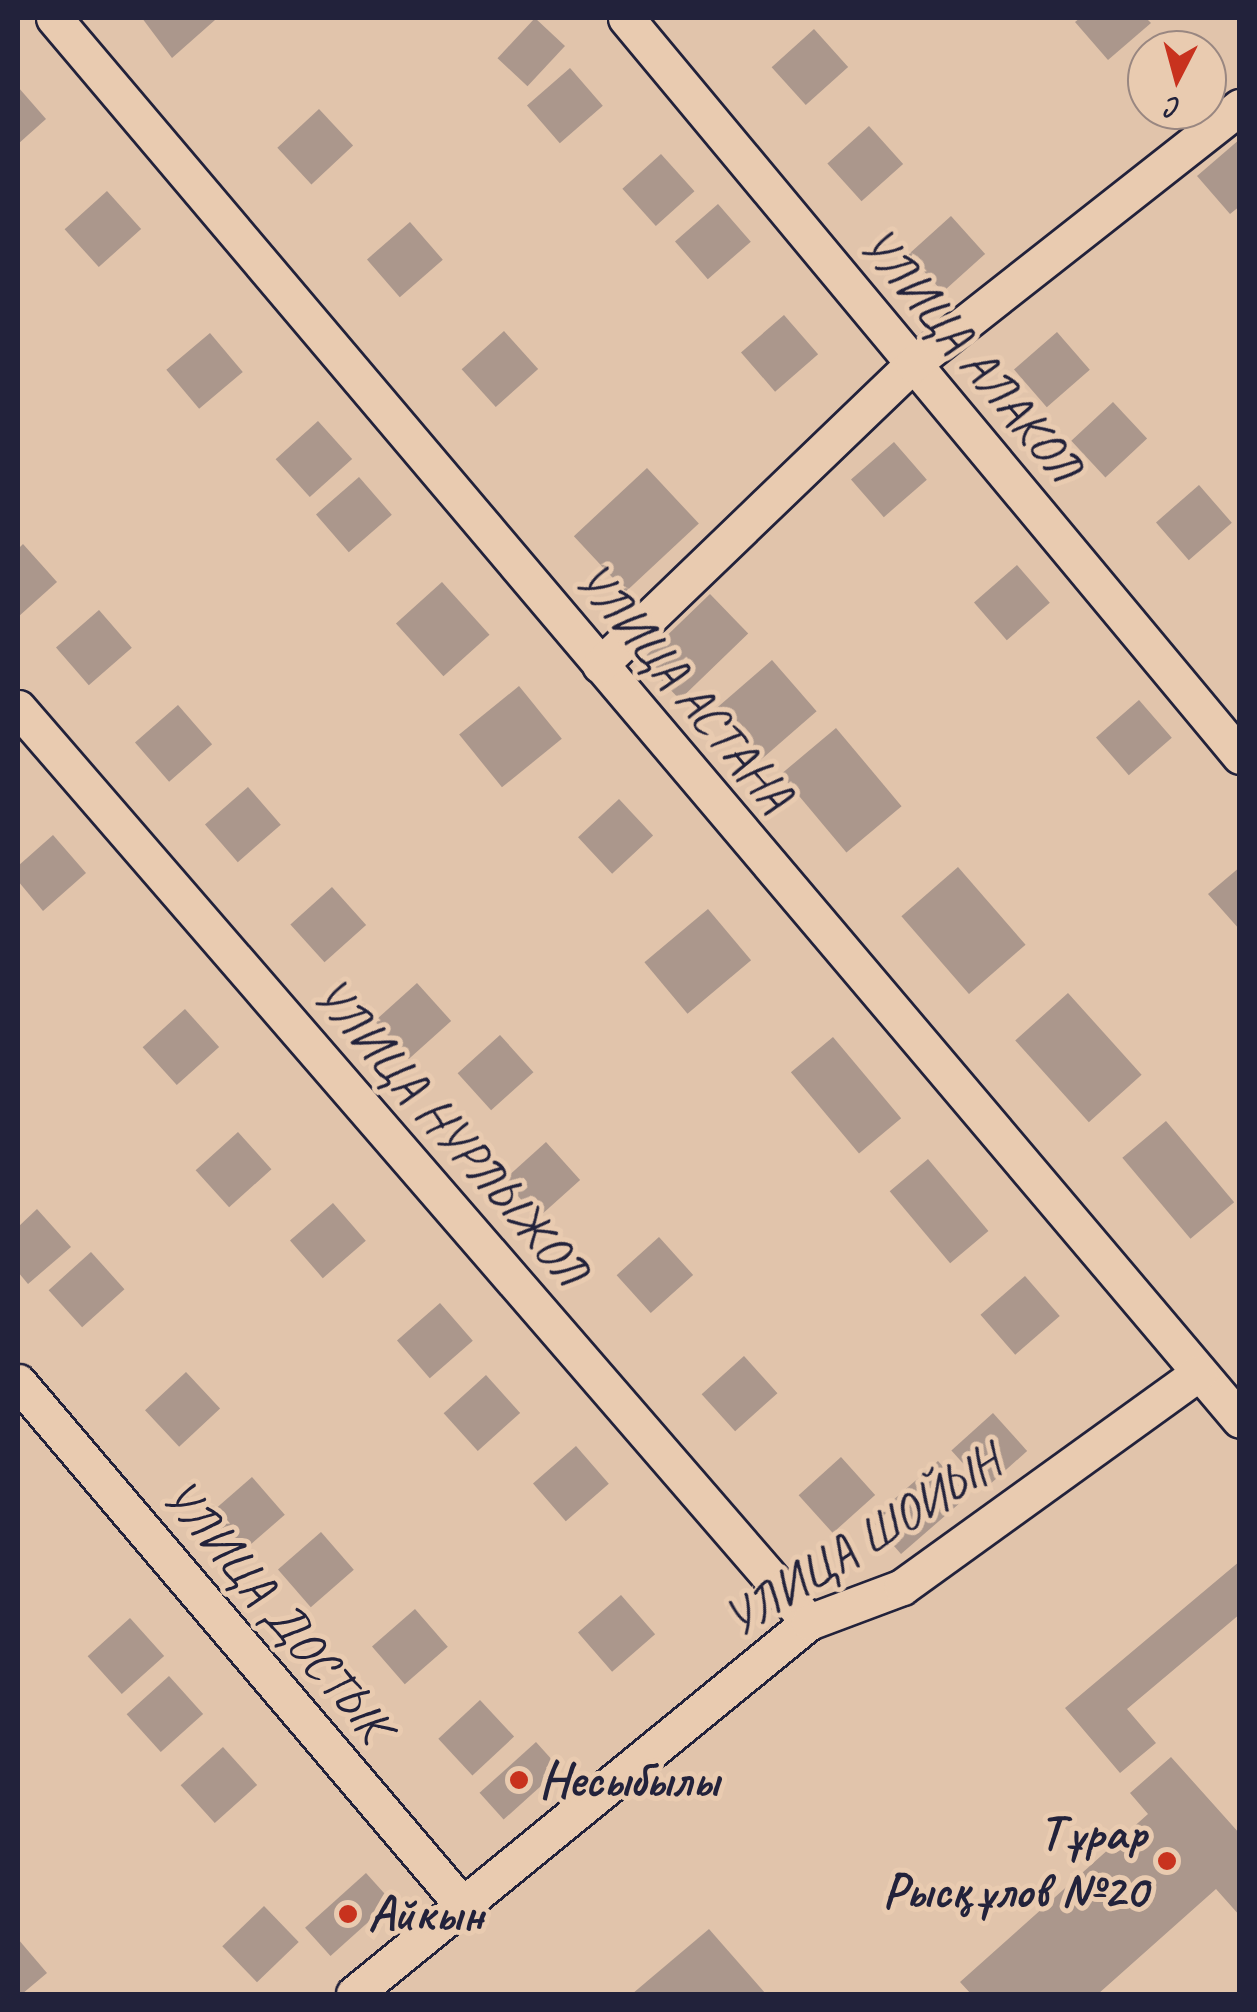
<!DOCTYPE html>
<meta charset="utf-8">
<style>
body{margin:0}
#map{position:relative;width:1257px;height:2012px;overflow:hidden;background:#e1c4ab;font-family:Caveat,sans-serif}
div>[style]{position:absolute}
.building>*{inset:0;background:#ab978c;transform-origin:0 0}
.roads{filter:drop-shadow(2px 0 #22223b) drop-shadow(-2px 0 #22223b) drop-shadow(0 2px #22223b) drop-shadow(0 -2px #22223b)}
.street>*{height:35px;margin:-17.5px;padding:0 17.5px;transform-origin:17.5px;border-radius:17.5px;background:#e9cbb0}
.dots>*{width:28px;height:28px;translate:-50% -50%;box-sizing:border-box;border:5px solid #e9cbb0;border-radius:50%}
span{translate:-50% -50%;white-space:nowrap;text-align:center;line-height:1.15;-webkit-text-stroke:10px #e9cbb0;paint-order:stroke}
.street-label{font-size:50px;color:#22223b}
.poi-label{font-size:50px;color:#22223b;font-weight:700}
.left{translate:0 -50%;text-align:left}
.right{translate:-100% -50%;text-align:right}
.frame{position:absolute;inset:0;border:20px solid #22223b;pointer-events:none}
.north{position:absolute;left:1127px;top:30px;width:100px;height:100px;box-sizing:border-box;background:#e9cbb0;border:2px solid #998781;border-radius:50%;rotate:186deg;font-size:28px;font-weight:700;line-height:40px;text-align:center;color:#22223b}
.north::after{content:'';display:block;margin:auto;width:35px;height:45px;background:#c8321e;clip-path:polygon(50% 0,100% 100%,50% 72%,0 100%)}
</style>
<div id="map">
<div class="building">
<i style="clip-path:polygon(142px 18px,212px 18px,215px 20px,172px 58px)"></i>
<i style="left:535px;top:18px;width:41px;height:55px;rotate:43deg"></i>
<i style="clip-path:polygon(1080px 18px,1146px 18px,1151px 23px,1108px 60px,1075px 22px)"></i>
<i style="left:814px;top:29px;width:51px;height:57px;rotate:48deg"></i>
<i style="left:570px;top:68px;width:50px;height:57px;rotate:49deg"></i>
<i style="clip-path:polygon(18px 87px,46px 119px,18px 144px)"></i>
<i style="left:319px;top:109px;width:50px;height:57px;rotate:47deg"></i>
<i style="left:869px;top:126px;width:51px;height:56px;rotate:48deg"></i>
<i style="clip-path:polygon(1240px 139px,1240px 206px,1230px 214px,1197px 176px)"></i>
<i style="left:661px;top:154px;width:50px;height:52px;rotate:48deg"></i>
<i style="left:107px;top:191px;width:51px;height:57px;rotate:48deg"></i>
<i style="left:718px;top:204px;width:50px;height:57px;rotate:49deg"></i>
<i style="left:951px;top:216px;width:51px;height:57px;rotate:48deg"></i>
<i style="left:410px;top:222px;width:50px;height:57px;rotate:49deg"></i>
<i style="left:784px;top:315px;width:52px;height:57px;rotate:49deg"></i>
<i style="left:504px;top:331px;width:51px;height:57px;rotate:48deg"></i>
<i style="left:1057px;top:332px;width:50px;height:57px;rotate:49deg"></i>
<i style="left:210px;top:333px;width:51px;height:57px;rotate:50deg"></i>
<i style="left:1113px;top:402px;width:50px;height:57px;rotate:47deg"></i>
<i style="left:318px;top:421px;width:51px;height:57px;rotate:48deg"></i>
<i style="left:894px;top:442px;width:50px;height:57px;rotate:49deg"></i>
<i style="left:647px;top:468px;width:76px;height:100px;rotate:47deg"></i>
<i style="left:359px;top:477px;width:50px;height:57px;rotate:49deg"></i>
<i style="left:1199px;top:485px;width:50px;height:57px;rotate:49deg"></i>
<i style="clip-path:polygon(23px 544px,57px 582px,18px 617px,18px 549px)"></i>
<i style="left:1017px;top:565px;width:50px;height:57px;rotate:49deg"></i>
<i style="left:442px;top:582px;width:71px;height:62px;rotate:48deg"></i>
<i style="left:710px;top:594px;width:55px;height:95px;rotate:46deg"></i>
<i style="left:99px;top:610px;width:50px;height:57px;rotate:49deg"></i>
<i style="left:772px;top:660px;width:68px;height:76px;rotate:49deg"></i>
<i style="left:519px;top:686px;width:68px;height:77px;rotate:51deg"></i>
<i style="left:1139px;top:700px;width:50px;height:57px;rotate:49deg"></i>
<i style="left:178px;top:705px;width:52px;height:57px;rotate:49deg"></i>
<i style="left:836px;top:728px;width:102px;height:72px;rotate:50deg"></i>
<i style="left:248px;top:787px;width:50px;height:57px;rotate:49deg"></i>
<i style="left:619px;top:799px;width:50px;height:56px;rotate:47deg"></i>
<i style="clip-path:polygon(53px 835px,86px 873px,43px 911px,18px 881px,18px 866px)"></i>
<i style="left:958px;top:867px;width:103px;height:75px;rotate:49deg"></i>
<i style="clip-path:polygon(1240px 867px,1240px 930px,1208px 894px)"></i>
<i style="left:332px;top:887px;width:51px;height:56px;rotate:48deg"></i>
<i style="left:708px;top:909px;width:67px;height:83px;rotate:50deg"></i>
<i style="left:417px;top:983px;width:51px;height:57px;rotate:48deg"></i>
<i style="left:1068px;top:993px;width:110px;height:71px;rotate:48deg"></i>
<i style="left:185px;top:1009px;width:51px;height:57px;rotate:48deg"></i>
<i style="left:500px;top:1035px;width:50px;height:57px;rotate:48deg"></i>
<i style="left:833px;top:1037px;width:106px;height:55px;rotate:50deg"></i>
<i style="left:1166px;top:1121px;width:106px;height:57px;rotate:50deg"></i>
<i style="left:238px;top:1132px;width:50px;height:57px;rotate:48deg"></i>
<i style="left:546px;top:1142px;width:51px;height:57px;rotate:48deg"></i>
<i style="left:928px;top:1159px;width:94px;height:50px;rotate:50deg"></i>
<i style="left:333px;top:1203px;width:50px;height:57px;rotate:49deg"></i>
<i style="clip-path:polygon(37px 1209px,71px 1247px,28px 1284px,18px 1272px,18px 1227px)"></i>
<i style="left:659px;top:1237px;width:51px;height:57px;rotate:48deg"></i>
<i style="left:91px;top:1252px;width:50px;height:57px;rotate:48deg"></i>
<i style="left:1025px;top:1276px;width:53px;height:59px;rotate:49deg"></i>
<i style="left:440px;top:1303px;width:50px;height:57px;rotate:49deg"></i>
<i style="left:744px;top:1356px;width:50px;height:57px;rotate:48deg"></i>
<i style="left:186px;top:1372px;width:50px;height:56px;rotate:47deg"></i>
<i style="left:486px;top:1375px;width:51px;height:57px;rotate:48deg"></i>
<i style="left:993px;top:1413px;width:51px;height:56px;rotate:48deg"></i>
<i style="left:576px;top:1446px;width:50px;height:57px;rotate:49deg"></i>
<i style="left:841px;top:1457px;width:51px;height:57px;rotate:48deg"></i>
<i style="left:938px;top:1461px;width:46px;height:89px;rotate:49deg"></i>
<i style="left:252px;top:1477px;width:50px;height:57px;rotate:49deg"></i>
<i style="left:321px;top:1532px;width:50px;height:57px;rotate:49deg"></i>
<i style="clip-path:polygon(1240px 1561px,1240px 1614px,1127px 1709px,1156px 1743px,1120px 1773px,1065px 1708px)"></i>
<i style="left:621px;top:1595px;width:52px;height:57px;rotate:49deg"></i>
<i style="left:415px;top:1609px;width:50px;height:57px;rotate:49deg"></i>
<i style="left:130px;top:1618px;width:51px;height:57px;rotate:48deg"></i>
<i style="left:169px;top:1676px;width:51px;height:57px;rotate:48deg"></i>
<i style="left:480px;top:1700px;width:50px;height:57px;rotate:47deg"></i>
<i style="left:536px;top:1742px;width:36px;height:76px;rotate:48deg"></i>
<i style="left:223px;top:1747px;width:51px;height:57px;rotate:48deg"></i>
<i style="clip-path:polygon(1171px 1757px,1240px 1834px,1240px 1916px,1216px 1889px,1098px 1994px,971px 1994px,960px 1982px,1148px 1814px,1130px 1793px)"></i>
<i style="left:366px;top:1873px;width:38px;height:82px;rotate:48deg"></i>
<i style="left:264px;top:1906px;width:50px;height:58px;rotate:46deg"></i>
<i style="clip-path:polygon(709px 1929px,766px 1994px,632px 1994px)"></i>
<i style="clip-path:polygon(18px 1939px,47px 1973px,22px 1994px,18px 1994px)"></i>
</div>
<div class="roads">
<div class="street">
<i style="left:54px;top:18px;width:1836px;rotate:49.77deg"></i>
<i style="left:626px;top:18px;width:960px;rotate:50.24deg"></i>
<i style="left:600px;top:665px;width:434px;rotate:-43.9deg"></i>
<i style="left:913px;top:364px;width:416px;rotate:-38.2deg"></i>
<i style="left:18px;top:708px;width:1209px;rotate:49.13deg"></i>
<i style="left:18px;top:1382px;width:682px;rotate:49.64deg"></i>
<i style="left:354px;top:1994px;width:588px;rotate:-39.27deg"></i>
<i style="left:809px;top:1622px;width:99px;rotate:-20.6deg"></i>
<i style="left:902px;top:1587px;width:366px;rotate:-35.8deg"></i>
</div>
</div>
<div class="dots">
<i style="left:519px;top:1780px;background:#c8321e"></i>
<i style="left:1167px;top:1861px;background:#c8321e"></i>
<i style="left:348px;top:1914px;background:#c8321e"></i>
</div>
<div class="street-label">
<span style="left:971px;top:355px;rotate:50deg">УЛИЦА АЛАКОЛ</span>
<span style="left:684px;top:687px;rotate:50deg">УЛИЦА АСТАНА</span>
<span style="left:451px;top:1132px;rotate:49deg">УЛИЦА НУРЛЫЖОЛ</span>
<span style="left:862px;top:1541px;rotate:-32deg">УЛИЦА ШОЙЫН</span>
<span style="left:277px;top:1610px;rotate:50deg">УЛИЦА ДОСТЫК</span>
</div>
<div class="poi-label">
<span class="left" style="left:539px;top:1780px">Несыбылы</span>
<span class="right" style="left:1147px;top:1861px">Тұрар<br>Рысқұлов №20</span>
<span class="left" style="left:368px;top:1914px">Айкын</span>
</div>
<div class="frame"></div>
<div class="north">С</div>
</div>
